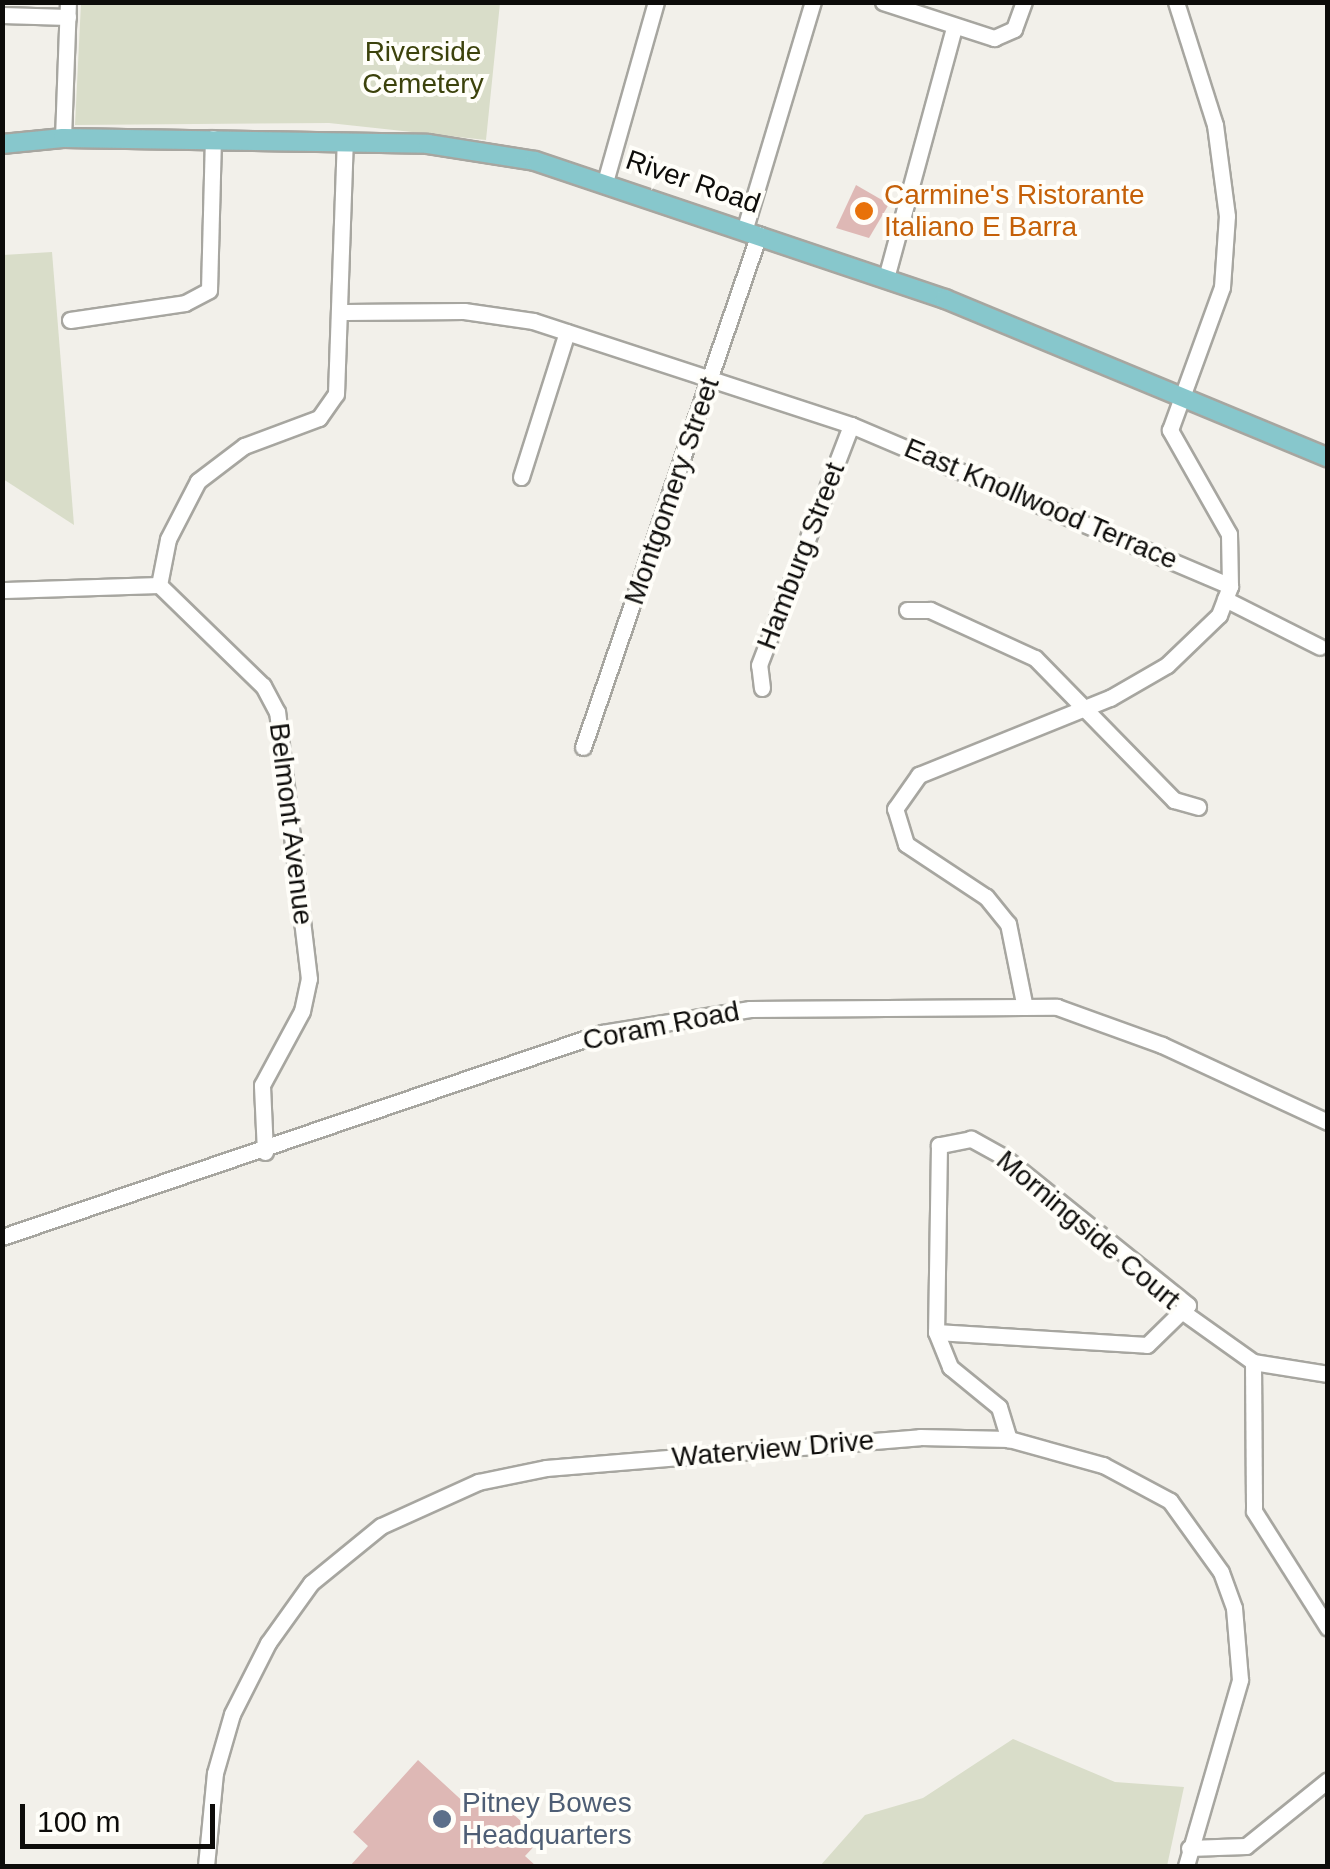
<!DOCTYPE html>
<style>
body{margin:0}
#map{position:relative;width:1330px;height:1869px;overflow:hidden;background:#f2f0ea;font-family:Arial,sans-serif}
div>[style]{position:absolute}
.green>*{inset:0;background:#d9ddc9}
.building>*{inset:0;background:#deb8b5}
.roads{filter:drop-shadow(2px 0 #a7a6a0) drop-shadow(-2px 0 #a7a6a0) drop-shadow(0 2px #a7a6a0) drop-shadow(0 -2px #a7a6a0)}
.minor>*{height:15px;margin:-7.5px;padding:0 7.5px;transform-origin:7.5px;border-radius:7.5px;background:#fff}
.major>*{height:18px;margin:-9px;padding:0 9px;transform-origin:9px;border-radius:9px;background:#87c7cc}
.dots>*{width:28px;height:28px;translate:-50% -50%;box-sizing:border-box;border:5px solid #fffef9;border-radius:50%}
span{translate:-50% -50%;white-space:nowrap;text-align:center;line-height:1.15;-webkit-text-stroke:8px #fffef9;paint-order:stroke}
.park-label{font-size:28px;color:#3c420b}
.street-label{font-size:28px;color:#0d0c0a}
.food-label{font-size:28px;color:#c56008}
.left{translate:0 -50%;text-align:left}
.service-label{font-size:28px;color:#4e5e75}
.frame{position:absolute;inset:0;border:5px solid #0d0c0a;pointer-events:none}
.scale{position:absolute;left:20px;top:1804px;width:195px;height:45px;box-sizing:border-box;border:5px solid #0d0c0a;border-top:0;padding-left:12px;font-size:30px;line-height:35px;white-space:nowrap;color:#0d0c0a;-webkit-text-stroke:8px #fffef9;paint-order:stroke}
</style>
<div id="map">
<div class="green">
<i style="clip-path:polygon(81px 3px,500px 3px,486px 140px,329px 123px,75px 125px)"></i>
<i style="clip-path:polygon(52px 252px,74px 525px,3px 479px,3px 255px)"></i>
<i style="clip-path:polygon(1013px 1739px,1115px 1782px,1184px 1787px,1167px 1866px,820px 1866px,865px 1815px,923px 1798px)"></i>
</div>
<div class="building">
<i style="clip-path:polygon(856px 185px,889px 204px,869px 238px,836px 228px)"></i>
<i style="clip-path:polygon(418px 1760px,469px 1807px,485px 1789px,541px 1839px,525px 1856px,536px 1866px,350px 1866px,368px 1846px,353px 1832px)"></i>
</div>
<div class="roads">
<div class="minor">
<i style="left:883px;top:2px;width:117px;rotate:18deg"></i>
<i style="left:994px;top:38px;width:22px;rotate:-24deg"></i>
<i style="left:1014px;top:29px;width:29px;rotate:-70deg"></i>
<i style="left:2px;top:15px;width:66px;rotate:1.7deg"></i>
<i style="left:63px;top:138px;width:136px;rotate:-87.9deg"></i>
<i style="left:605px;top:182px;width:187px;rotate:-74.2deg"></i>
<i style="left:745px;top:228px;width:236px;rotate:-73.3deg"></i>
<i style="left:886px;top:278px;width:260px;rotate:-74.8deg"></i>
<i style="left:345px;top:312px;width:119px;rotate:-0.5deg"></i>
<i style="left:464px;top:311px;width:70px;rotate:8.2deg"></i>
<i style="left:533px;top:321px;width:335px;rotate:18.1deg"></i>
<i style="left:851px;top:425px;width:412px;rotate:23deg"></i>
<i style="left:70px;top:320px;width:116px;rotate:-8.4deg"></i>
<i style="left:185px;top:303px;width:27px;rotate:-28deg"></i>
<i style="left:209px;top:290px;width:152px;rotate:-88.5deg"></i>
<i style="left:521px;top:477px;width:152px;rotate:-72.4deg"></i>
<i style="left:2px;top:590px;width:157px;rotate:-1.8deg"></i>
<i style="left:1225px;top:599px;width:106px;rotate:26.8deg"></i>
<i style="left:907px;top:610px;width:23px"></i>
<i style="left:930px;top:610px;width:115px;rotate:24.6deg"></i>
<i style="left:1035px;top:658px;width:199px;rotate:45.6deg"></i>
<i style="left:1174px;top:800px;width:25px;rotate:16deg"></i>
<i style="left:762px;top:688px;width:23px;rotate:-97deg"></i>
<i style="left:759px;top:665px;width:257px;rotate:-69deg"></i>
<i style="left:583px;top:747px;width:542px;rotate:-71.06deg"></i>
<i style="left:1024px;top:1003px;width:81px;rotate:-101.4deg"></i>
<i style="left:1008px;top:924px;width:35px;rotate:-129deg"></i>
<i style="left:986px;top:897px;width:96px;rotate:-146.5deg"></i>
<i style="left:906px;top:844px;width:37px;rotate:-107deg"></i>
<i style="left:895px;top:809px;width:42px;rotate:-54.8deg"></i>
<i style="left:919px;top:775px;width:206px;rotate:-22deg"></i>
<i style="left:1110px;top:698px;width:66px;rotate:-30.1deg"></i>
<i style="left:1167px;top:665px;width:72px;rotate:-43.9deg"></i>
<i style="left:1219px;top:615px;width:31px;rotate:-69deg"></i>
<i style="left:1230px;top:586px;width:52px;rotate:-91.1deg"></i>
<i style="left:1229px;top:534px;width:120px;rotate:-119.6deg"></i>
<i style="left:1170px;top:430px;width:152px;rotate:-70deg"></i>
<i style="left:1222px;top:287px;width:71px;rotate:-86deg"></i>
<i style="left:1227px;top:216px;width:92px;rotate:-97.5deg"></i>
<i style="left:1215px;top:125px;width:129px;rotate:-107.6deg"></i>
<i style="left:265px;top:1152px;width:67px;rotate:-92.6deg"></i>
<i style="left:262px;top:1085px;width:84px;rotate:-61.6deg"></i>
<i style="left:302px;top:1011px;width:33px;rotate:-78deg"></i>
<i style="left:309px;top:979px;width:269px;rotate:-96.8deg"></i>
<i style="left:277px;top:712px;width:30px;rotate:-118deg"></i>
<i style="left:263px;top:686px;width:145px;rotate:-135.8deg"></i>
<i style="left:159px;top:585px;width:47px;rotate:-78.9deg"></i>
<i style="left:168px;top:539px;width:65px;rotate:-62.7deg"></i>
<i style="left:198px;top:481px;width:58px;rotate:-37.3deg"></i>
<i style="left:244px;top:446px;width:80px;rotate:-20.5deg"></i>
<i style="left:319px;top:418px;width:29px;rotate:-55deg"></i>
<i style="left:336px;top:394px;width:252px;rotate:-88deg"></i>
<i style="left:2px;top:1237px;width:634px;rotate:-18.78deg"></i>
<i style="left:602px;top:1033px;width:150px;rotate:-9.2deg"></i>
<i style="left:750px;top:1009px;width:307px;rotate:-0.4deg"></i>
<i style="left:1057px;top:1007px;width:112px;rotate:19.9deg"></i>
<i style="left:1162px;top:1045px;width:183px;rotate:24.9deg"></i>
<i style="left:1183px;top:1312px;width:86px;rotate:35.5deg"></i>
<i style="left:1253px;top:1362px;width:76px;rotate:9.1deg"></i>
<i style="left:936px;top:1332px;width:211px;rotate:3.5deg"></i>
<i style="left:1147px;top:1345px;width:57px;rotate:-44.3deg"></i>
<i style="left:1188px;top:1305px;width:236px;rotate:-141.2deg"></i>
<i style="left:1004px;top:1157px;width:38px;rotate:-151deg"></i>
<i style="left:971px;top:1139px;width:33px;rotate:169deg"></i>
<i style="left:939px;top:1145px;width:187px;rotate:90.9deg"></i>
<i style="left:936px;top:1332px;width:38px;rotate:68deg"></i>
<i style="left:950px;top:1367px;width:63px;rotate:39.2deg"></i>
<i style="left:999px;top:1407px;width:34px;rotate:73deg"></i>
<i style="left:1253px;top:1362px;width:149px;rotate:89.6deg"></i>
<i style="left:1254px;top:1511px;width:138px;rotate:57.7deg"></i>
<i style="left:1189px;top:1848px;width:57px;rotate:-2deg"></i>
<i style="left:1246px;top:1846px;width:105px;rotate:-38.8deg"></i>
<i style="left:206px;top:1866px;width:93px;rotate:-84.5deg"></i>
<i style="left:215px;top:1773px;width:61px;rotate:-73.9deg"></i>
<i style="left:232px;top:1714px;width:80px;rotate:-63.1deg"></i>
<i style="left:268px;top:1643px;width:74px;rotate:-54.4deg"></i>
<i style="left:311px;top:1583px;width:90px;rotate:-39.2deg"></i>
<i style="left:381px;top:1526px;width:107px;rotate:-24.4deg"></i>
<i style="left:478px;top:1482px;width:69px;rotate:-11.6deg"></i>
<i style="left:546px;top:1468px;width:375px;rotate:-4.7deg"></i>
<i style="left:920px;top:1437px;width:89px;rotate:1.3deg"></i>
<i style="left:1009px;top:1439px;width:98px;rotate:15.5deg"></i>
<i style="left:1103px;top:1465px;width:76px;rotate:28.2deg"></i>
<i style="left:1170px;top:1501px;width:87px;rotate:54.3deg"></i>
<i style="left:1221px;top:1572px;width:38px;rotate:70deg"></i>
<i style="left:1234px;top:1608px;width:72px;rotate:85.2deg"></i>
<i style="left:1240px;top:1680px;width:194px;rotate:106.2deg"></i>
</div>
<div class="major">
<i style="left:2px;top:144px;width:61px;rotate:-5.6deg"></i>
<i style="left:63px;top:138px;width:365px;rotate:0.9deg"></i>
<i style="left:428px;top:144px;width:108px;rotate:9deg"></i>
<i style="left:535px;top:161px;width:433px;rotate:18.6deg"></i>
<i style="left:945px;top:299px;width:415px;rotate:22.5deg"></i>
</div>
</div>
<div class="dots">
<i style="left:864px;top:211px;background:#e8710a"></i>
<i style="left:442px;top:1819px;background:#5c6f8a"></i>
</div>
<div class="park-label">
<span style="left:423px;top:68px">Riverside<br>Cemetery</span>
</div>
<div class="street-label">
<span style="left:693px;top:182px;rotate:19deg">River Road</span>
<span style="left:672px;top:491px;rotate:-71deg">Montgomery Street</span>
<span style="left:1041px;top:504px;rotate:23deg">East Knollwood Terrace</span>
<span style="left:801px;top:556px;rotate:-69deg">Hamburg Street</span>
<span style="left:291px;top:824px;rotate:83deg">Belmont Avenue</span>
<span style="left:661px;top:1026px;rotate:-11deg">Coram Road</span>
<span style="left:1088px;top:1230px;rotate:40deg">Morningside Court</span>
<span style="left:773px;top:1449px;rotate:-5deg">Waterview Drive</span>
</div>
<div class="food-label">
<span class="left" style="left:884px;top:211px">Carmine's Ristorante<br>Italiano E Barra</span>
</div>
<div class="service-label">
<span class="left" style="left:462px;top:1819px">Pitney Bowes<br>Headquarters</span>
</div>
<div class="frame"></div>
<div class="scale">100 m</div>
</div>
